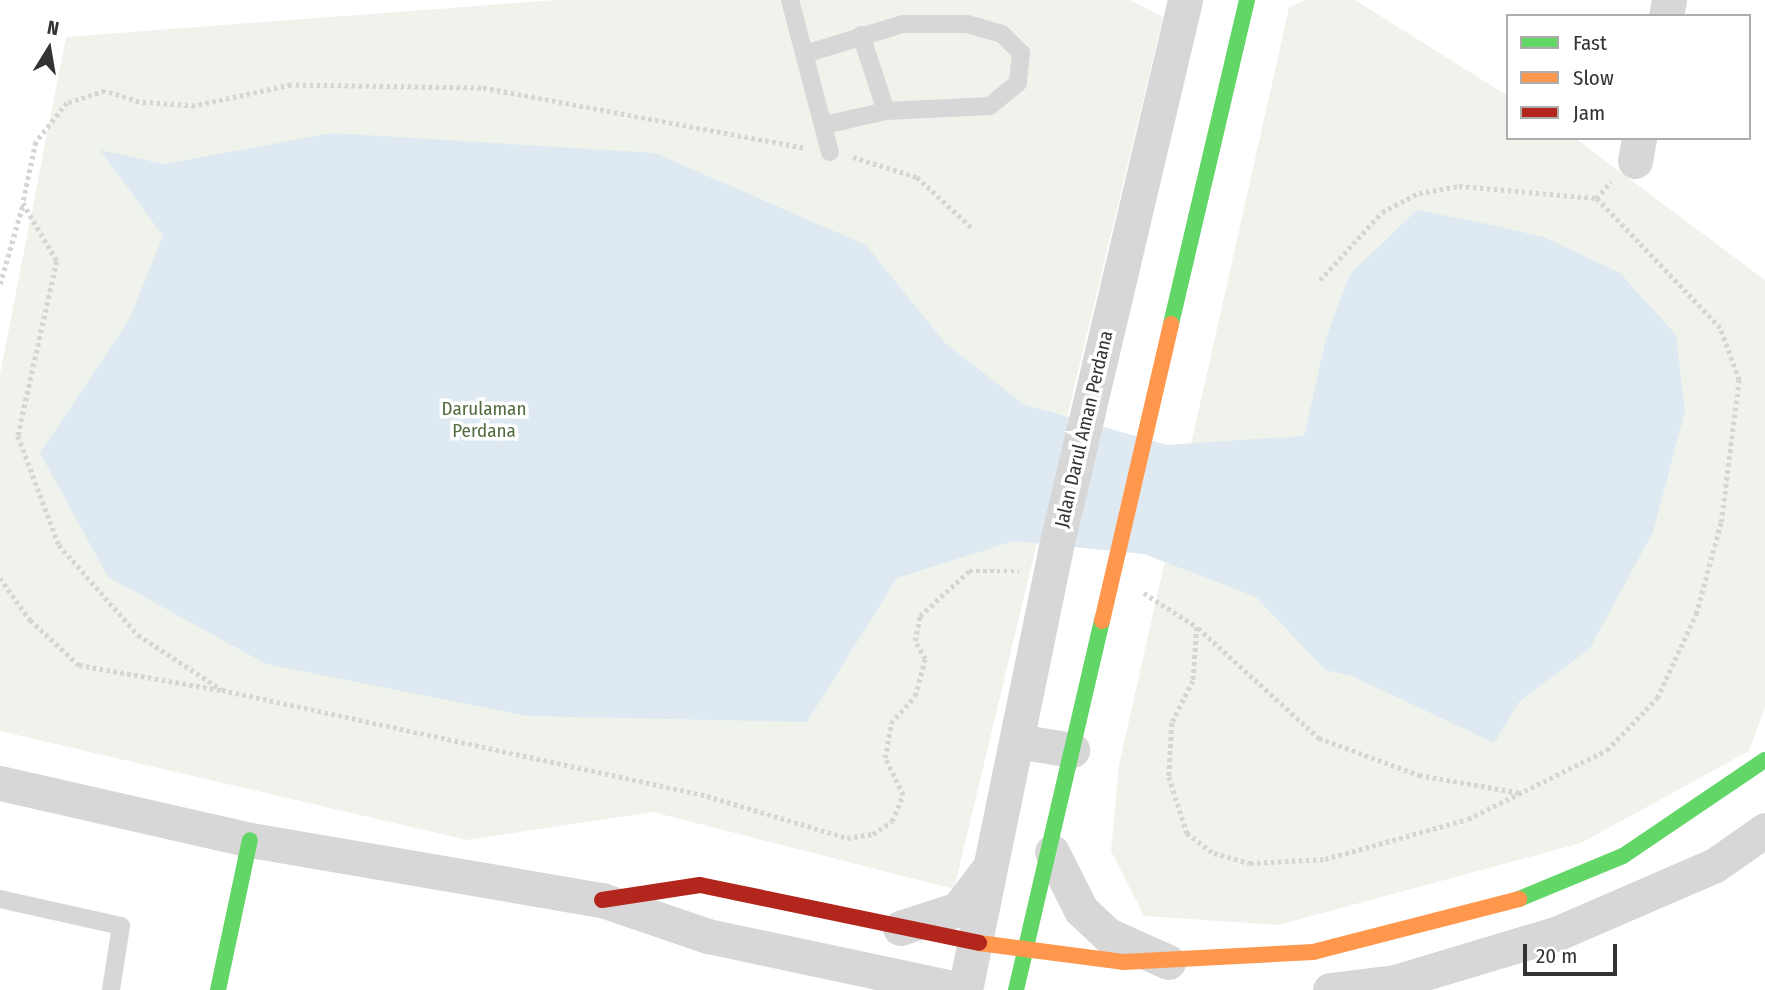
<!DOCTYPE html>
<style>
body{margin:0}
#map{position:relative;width:1765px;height:990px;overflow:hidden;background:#fff;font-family:"Fira Sans Condensed",sans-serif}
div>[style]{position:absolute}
.green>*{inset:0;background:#eff3ec}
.water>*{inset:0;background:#dee9f2}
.path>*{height:4.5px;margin-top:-2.25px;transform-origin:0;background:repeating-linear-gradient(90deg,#d5d5d5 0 3.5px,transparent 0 7px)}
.lane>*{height:18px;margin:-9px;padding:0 9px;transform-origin:9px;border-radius:9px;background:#d7d7d7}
.street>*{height:35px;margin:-17.5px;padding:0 17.5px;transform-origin:17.5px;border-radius:17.5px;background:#d7d7d7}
.fast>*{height:16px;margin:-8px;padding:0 8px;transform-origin:8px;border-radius:8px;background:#63d668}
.slow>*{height:16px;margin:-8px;padding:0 8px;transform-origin:8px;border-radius:8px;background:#ff974d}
.jam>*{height:16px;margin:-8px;padding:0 8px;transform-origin:8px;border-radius:8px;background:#b3261e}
span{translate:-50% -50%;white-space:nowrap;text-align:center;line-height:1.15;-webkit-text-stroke:7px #fff;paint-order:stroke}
.park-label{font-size:19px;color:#536d41}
.street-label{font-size:19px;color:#333}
.legend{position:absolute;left:1506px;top:14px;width:245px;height:126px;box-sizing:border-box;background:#fff;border:2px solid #adadad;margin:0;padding:9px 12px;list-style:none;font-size:21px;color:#333}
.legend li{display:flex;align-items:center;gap:14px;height:35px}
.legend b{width:35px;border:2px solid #adadad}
.north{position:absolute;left:14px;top:14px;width:70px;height:70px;-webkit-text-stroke:5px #fff;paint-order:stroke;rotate:11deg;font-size:19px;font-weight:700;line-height:28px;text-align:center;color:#333}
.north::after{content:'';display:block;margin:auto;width:24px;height:32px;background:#333;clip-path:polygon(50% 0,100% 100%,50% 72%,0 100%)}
.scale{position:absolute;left:1523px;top:944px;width:94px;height:32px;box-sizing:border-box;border:4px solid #333;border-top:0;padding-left:9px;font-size:21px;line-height:24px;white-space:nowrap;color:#333;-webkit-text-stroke:5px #fff;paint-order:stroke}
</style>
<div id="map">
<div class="green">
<i style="clip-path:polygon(555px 0,1130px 0,1163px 17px,954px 889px,653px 812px,467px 840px,0 731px,0 374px,66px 37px)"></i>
<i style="clip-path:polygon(1304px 0,1355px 0,1508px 96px,1508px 138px,1575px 138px,1765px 280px,1765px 707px,1749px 751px,1581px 843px,1278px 925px,1144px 916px,1111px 851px,1119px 765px,1289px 8px)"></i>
</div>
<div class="water">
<i style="clip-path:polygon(332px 133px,655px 153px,866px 245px,945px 343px,1023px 404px,1167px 445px,1304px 436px,1326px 338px,1350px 274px,1417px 210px,1497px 226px,1546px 238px,1620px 273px,1676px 335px,1685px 411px,1653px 532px,1590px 648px,1519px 702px,1494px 743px,1352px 676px,1325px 670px,1256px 597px,1144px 554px,1014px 541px,897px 578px,807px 722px,527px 716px,266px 664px,108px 577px,40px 453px,129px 320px,163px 236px,100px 150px,164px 164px)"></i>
</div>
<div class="path">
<i style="left:803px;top:148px;width:328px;rotate:-169.4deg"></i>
<i style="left:481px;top:88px;width:190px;rotate:-179.1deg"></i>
<i style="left:291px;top:85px;width:98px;rotate:167.7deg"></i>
<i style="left:195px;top:106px;width:56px;rotate:-175.9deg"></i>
<i style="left:139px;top:102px;width:36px;rotate:-162deg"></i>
<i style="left:105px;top:91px;width:40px;rotate:162deg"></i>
<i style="left:67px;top:103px;width:50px;rotate:128.5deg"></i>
<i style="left:36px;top:142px;width:62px;rotate:102deg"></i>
<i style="left:23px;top:203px;width:67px;rotate:59.6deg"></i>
<i style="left:57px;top:261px;width:179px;rotate:102.6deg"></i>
<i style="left:18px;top:436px;width:116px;rotate:69.4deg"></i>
<i style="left:59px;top:545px;width:120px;rotate:48.7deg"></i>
<i style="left:138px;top:635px;width:100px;rotate:33.2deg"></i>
<i style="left:222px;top:690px;width:496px;rotate:12.3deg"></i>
<i style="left:707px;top:796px;width:146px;rotate:16.7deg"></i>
<i style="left:847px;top:838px;width:26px;rotate:-9deg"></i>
<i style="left:873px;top:834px;width:23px;rotate:-34deg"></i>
<i style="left:892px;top:821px;width:28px;rotate:-67deg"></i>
<i style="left:903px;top:795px;width:41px;rotate:-115.9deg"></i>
<i style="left:885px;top:758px;width:36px;rotate:-80deg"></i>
<i style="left:891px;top:723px;width:36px;rotate:-48deg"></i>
<i style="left:915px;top:696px;width:38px;rotate:-75deg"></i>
<i style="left:925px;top:659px;width:21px;rotate:-119deg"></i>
<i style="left:915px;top:641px;width:25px;rotate:-79deg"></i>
<i style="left:920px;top:616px;width:67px;rotate:-42.6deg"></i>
<i style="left:969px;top:571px;width:50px"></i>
<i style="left:853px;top:157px;width:67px;rotate:17.4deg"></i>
<i style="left:917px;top:177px;width:75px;rotate:42.8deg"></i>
<i style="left:1320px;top:280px;width:92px;rotate:-47.6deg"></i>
<i style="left:1382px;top:212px;width:42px;rotate:-27.2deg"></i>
<i style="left:1419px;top:193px;width:41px;rotate:-9.9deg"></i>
<i style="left:1459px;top:186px;width:138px;rotate:5deg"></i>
<i style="left:0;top:284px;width:83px;rotate:-74deg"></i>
<i style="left:0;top:578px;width:52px;rotate:54.5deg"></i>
<i style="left:30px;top:620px;width:67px;rotate:42.6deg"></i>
<i style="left:79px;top:665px;width:143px;rotate:10.1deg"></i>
<i style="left:1144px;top:593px;width:63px;rotate:32.7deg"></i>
<i style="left:1197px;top:627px;width:54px;rotate:94.2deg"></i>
<i style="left:1193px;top:681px;width:47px;rotate:116.6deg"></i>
<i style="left:1172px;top:723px;width:54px;rotate:93.2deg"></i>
<i style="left:1169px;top:777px;width:59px;rotate:72.2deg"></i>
<i style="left:1187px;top:833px;width:34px;rotate:37deg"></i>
<i style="left:1214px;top:853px;width:37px;rotate:16deg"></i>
<i style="left:1250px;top:863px;width:75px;rotate:-3.1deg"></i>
<i style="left:1325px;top:859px;width:148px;rotate:-15.6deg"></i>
<i style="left:1468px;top:819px;width:155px;rotate:-26.4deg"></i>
<i style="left:1607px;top:750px;width:72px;rotate:-46.1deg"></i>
<i style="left:1657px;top:698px;width:93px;rotate:-65.1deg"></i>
<i style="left:1696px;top:614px;width:95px;rotate:-74.8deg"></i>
<i style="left:1721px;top:522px;width:143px;rotate:-82.8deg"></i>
<i style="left:1739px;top:380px;width:55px;rotate:-110.1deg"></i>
<i style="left:1720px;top:328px;width:180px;rotate:-133.6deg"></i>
<i style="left:1596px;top:198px;width:22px;rotate:-47deg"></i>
<i style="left:1198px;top:628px;width:164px;rotate:42.3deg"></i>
<i style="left:1319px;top:738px;width:107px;rotate:20.3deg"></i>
<i style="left:1419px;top:775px;width:104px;rotate:10deg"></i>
</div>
<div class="lane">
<i style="left:790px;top:0;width:157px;rotate:75.3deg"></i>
<i style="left:861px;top:35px;width:80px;rotate:71.8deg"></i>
<i style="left:805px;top:54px;width:102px;rotate:-17deg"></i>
<i style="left:903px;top:24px;width:64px"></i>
<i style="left:967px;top:24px;width:36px;rotate:16deg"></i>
<i style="left:1002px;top:34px;width:27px;rotate:45deg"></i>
<i style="left:1021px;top:53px;width:30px;rotate:96deg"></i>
<i style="left:1018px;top:83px;width:36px;rotate:141deg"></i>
<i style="left:990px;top:106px;width:104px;rotate:177.2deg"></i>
<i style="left:886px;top:111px;width:63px;rotate:167.1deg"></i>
<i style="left:0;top:899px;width:124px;rotate:12.6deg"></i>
<i style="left:121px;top:926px;width:65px;rotate:98.9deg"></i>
</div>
<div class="street">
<i style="left:1666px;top:16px;width:16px;rotate:-79deg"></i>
<i style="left:1635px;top:161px;width:23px;rotate:-80deg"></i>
<i style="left:1017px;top:741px;width:56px;rotate:9.3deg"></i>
<i style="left:0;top:783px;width:256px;rotate:12.8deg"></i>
<i style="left:250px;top:840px;width:357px;rotate:9.7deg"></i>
<i style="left:602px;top:900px;width:112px;rotate:18.8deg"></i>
<i style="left:708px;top:936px;width:260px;rotate:12deg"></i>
<i style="left:1052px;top:852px;width:65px;rotate:63.4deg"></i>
<i style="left:1081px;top:910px;width:37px;rotate:43deg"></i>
<i style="left:1108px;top:935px;width:66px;rotate:24.2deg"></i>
<i style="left:900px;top:928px;width:61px;rotate:-18.1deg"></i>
<i style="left:958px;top:909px;width:46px;rotate:-52.9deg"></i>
<i style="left:965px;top:990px;width:448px;rotate:-78.4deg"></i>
<i style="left:1055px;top:551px;width:566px;rotate:-76.72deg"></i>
<i style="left:1330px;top:990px;width:65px;rotate:-7deg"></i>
<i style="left:1395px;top:982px;width:170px;rotate:-16.7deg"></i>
<i style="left:1558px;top:933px;width:171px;rotate:-23.4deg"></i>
<i style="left:1715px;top:865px;width:61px;rotate:-35deg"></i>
</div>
<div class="fast">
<i style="left:1171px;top:324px;width:333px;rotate:-76.8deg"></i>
<i style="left:1519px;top:899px;width:113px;rotate:-22.5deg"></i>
<i style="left:1623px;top:856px;width:171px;rotate:-34.1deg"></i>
<i style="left:218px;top:990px;width:153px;rotate:-78deg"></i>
<i style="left:1016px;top:990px;width:379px;rotate:-76.9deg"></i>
</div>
<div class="slow">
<i style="left:1102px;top:621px;width:305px;rotate:-76.9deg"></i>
<i style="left:979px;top:943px;width:145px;rotate:7.5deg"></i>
<i style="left:1123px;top:962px;width:190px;rotate:-3deg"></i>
<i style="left:1313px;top:952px;width:213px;rotate:-14.4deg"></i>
</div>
<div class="jam">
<i style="left:602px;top:900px;width:99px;rotate:-8.7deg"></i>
<i style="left:700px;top:885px;width:285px;rotate:11.7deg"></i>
</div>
<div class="park-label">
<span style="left:484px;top:420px">Darulaman<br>Perdana</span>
</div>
<div class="street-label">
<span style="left:1084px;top:429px;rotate:-77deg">Jalan Darul Aman Perdana</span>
</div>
<ul class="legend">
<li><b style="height:9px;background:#63d668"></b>Fast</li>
<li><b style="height:9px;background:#ff974d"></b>Slow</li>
<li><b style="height:9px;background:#b3261e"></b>Jam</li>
</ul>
<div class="north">N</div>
<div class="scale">20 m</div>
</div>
